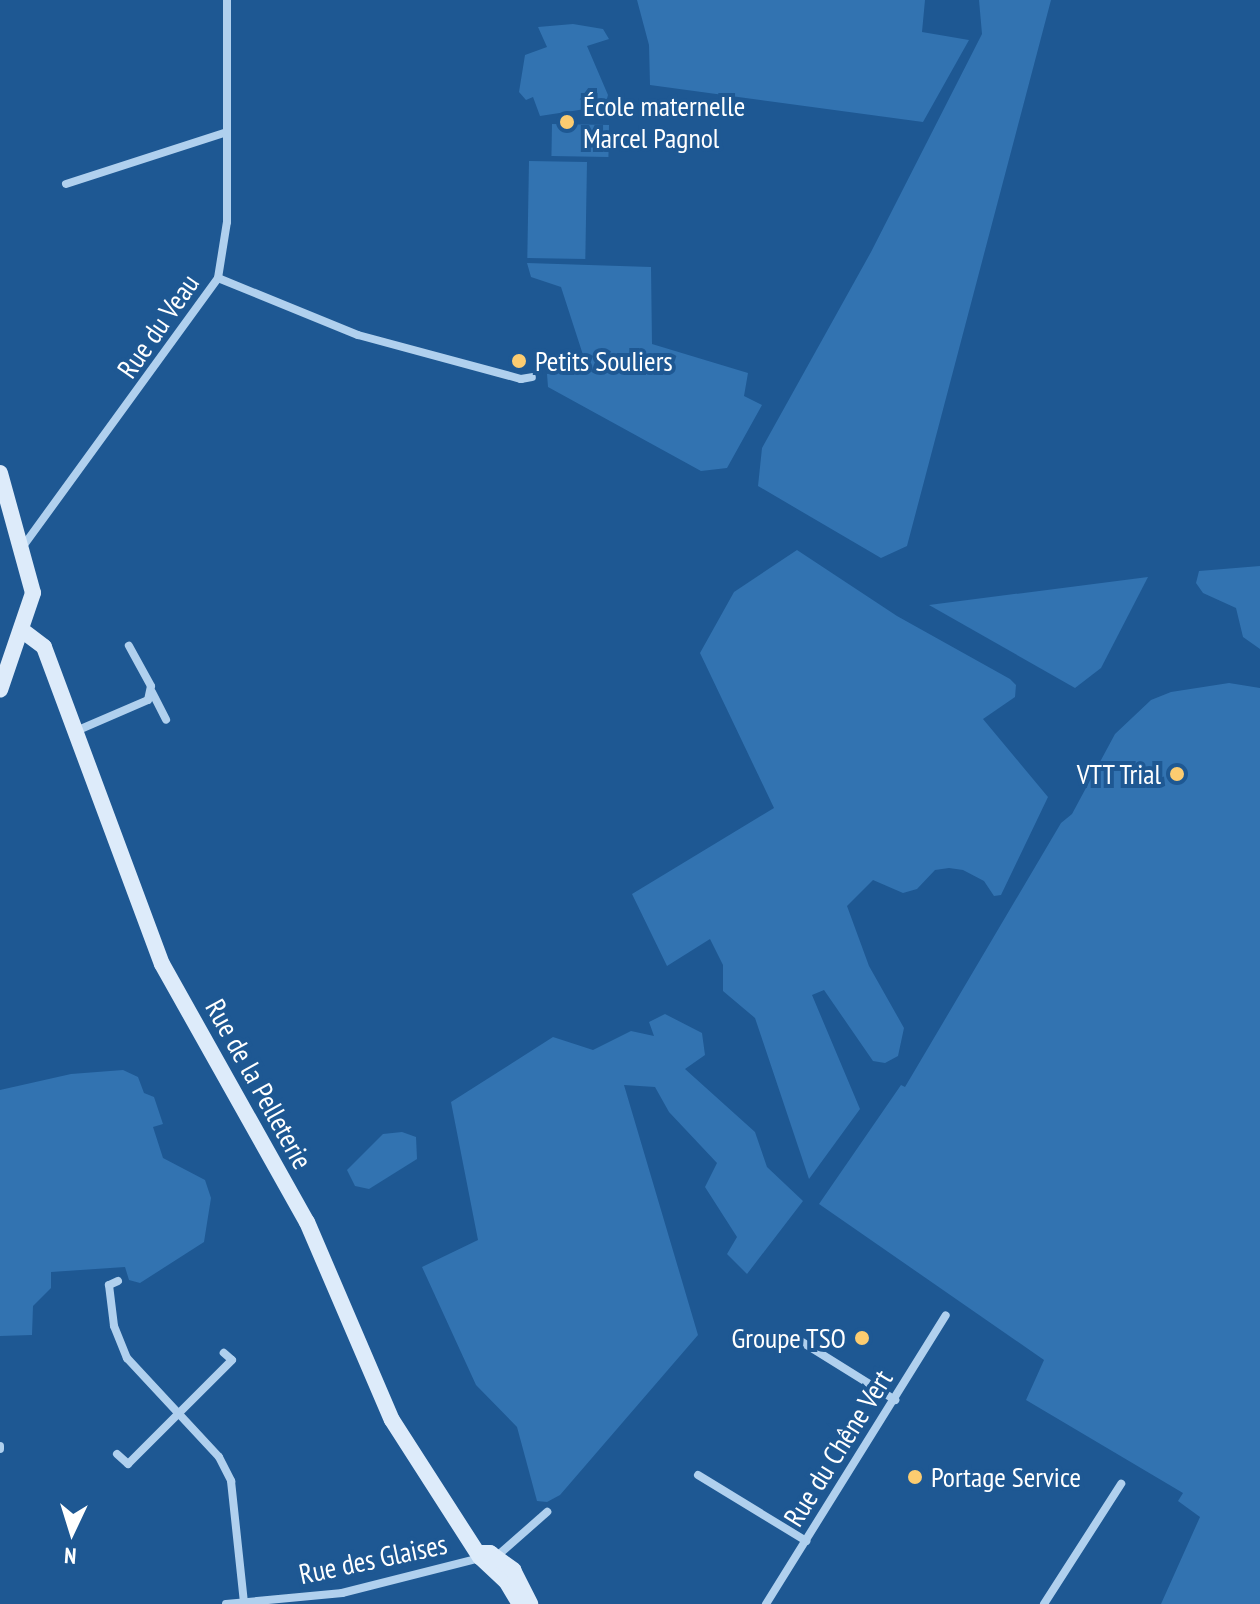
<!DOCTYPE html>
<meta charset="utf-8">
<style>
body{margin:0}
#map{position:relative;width:1260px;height:1604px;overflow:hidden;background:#1e5893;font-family:"PT Sans Narrow",sans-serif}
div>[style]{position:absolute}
.green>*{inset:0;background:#3273b1;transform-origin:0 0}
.minor>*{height:8px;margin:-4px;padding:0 4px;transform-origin:4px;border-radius:4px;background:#b0d0ee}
.secondary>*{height:16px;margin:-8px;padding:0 8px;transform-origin:8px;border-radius:8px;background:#ddebfa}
.dots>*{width:22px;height:22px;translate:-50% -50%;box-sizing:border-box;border:4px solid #1e5893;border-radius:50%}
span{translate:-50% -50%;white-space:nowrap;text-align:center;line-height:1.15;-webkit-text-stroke:8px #1e5893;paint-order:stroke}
.poi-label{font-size:28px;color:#fff}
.left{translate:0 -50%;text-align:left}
.right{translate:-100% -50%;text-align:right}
.street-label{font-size:28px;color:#fff}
.north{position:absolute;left:32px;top:1492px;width:80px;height:80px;-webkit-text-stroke:6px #1e5893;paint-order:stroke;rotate:184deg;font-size:22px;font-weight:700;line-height:32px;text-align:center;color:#fff}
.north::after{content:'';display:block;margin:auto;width:28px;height:36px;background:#fff;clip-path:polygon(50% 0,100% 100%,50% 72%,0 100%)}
</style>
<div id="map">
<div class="green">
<i style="clip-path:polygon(637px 0,925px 0,922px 32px,969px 40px,923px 122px,650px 85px,649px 45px)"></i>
<i style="clip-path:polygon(979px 0,1051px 0,907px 546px,881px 558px,758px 486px,762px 448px,871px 252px,982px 34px)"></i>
<i style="clip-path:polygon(573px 24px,603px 29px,609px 39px,587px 46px,608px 95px,605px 106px,540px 116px,533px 97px,526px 100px,519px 92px,525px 55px,547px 47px,538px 27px)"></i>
<i style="left:552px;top:124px;width:57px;height:32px;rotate:1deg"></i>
<i style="left:529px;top:161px;width:58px;height:97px;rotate:1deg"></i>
<i style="clip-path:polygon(527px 263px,651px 267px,652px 344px,748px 373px,744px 396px,762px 405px,727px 468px,701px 471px,548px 387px,547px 374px,578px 365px,584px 358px,561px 287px,531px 277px)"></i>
<i style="clip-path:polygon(797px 550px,897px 616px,1010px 679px,1016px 685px,1015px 697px,983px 719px,1048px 797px,1001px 895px,994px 896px,984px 881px,963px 870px,949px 868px,935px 870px,917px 889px,903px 893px,873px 880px,847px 906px,869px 966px,904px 1028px,898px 1056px,885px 1063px,873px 1061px,824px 990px,812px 995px,860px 1109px,809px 1179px,755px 1018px,723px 991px,723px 965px,710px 939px,667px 966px,632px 894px,774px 808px,700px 653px,734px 592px)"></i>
<i style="clip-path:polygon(1260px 566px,1260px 649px,1243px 637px,1236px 608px,1203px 593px,1196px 583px,1199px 571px)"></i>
<i style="clip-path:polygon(1148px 577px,1101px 668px,1075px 688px,929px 605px)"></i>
<i style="clip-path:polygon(1229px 683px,1260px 688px,1260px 1604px,1161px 1604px,1200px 1517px,1178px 1501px,1183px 1493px,1026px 1400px,1044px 1360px,819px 1204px,901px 1085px,905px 1087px,1061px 823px,1072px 814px,1115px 734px,1151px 700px,1171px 692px)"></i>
<i style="clip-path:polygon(665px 1014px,702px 1033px,705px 1055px,685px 1069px,755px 1132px,767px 1167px,803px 1201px,747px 1274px,727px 1254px,737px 1237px,705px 1187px,717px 1163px,669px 1112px,655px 1087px,624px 1085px,698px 1335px,560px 1495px,547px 1502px,537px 1501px,517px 1427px,476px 1385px,422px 1267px,478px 1240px,451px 1102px,553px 1037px,593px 1050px,631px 1031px,654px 1036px,649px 1022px)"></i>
<i style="clip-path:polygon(123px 1070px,138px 1077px,144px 1093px,154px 1097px,163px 1124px,153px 1127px,163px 1158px,205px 1180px,211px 1198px,204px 1242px,140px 1283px,129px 1280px,125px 1267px,51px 1272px,51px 1288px,33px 1306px,32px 1335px,0 1336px,0 1090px,71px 1074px)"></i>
<i style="clip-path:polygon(402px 1132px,416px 1137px,417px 1159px,369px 1189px,355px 1186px,347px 1170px,383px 1134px)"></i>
</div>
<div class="minor">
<i style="left:66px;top:184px;width:166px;rotate:-17.9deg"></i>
<i style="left:218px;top:278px;width:151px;rotate:22.2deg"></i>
<i style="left:358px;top:335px;width:169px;rotate:15.1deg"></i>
<i style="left:521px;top:379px;width:11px;rotate:-10deg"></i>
<i style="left:24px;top:545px;width:330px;rotate:-54deg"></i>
<i style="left:218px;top:278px;width:57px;rotate:-80.9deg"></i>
<i style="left:227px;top:222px;width:221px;rotate:-90deg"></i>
<i style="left:152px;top:692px;width:31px;rotate:63deg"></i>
<i style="left:76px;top:731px;width:78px;rotate:-23.3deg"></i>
<i style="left:148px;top:700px;width:14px;rotate:-78deg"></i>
<i style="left:151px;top:686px;width:46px;rotate:-118.8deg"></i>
<i style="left:118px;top:1281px;width:10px;rotate:156deg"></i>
<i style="left:109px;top:1285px;width:41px;rotate:83deg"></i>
<i style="left:114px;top:1326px;width:35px;rotate:68deg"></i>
<i style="left:127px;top:1358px;width:135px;rotate:47.1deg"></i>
<i style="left:219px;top:1457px;width:27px;rotate:63deg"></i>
<i style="left:231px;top:1481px;width:122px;rotate:83.9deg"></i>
<i style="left:802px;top:1342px;width:110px;rotate:31.9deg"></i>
<i style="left:0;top:1446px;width:3px;rotate:90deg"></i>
<i style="left:117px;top:1454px;width:15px;rotate:42deg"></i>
<i style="left:128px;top:1464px;width:147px;rotate:-45deg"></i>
<i style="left:232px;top:1360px;width:11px;rotate:-139deg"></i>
<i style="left:698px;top:1475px;width:127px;rotate:31.4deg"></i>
<i style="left:497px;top:1556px;width:67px;rotate:-41.3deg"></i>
<i style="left:226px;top:1604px;width:117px;rotate:-5.4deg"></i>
<i style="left:342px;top:1593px;width:142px;rotate:-14.2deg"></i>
<i style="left:766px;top:1604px;width:340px;rotate:-58.1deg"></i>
<i style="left:1044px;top:1604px;width:143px;rotate:-57.3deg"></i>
</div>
<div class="secondary">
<i style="left:0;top:473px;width:124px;rotate:74.6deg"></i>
<i style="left:33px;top:593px;width:102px;rotate:108.8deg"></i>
<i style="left:23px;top:631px;width:26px;rotate:37deg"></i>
<i style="left:44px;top:647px;width:338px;rotate:69.6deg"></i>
<i style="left:162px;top:964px;width:296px;rotate:60.7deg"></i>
<i style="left:307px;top:1222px;width:215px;rotate:66.8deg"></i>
<i style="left:392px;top:1420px;width:163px;rotate:57.3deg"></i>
<i style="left:480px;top:1557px;width:35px;rotate:43deg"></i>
<i style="left:506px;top:1581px;width:27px;rotate:59deg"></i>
<i style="left:478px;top:1553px;width:12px"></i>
<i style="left:490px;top:1553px;width:29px;rotate:36deg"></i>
<i style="left:513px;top:1570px;width:38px;rotate:63deg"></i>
</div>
<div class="dots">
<i style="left:567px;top:122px;background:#fccc70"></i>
<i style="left:519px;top:361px;background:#fccc70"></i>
<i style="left:1177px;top:774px;background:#fccc70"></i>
<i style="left:862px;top:1338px;background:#fccc70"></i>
<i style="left:915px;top:1477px;background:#fccc70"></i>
</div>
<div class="poi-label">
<span class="left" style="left:583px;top:122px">École maternelle<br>Marcel Pagnol</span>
<span class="left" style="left:535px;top:361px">Petits Souliers</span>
<span class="right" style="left:1161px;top:774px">VTT Trial</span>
<span class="right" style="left:846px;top:1338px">Groupe TSO</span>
<span class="left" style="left:931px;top:1477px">Portage Service</span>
</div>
<div class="street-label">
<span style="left:158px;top:326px;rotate:-55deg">Rue du Veau</span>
<span style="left:259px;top:1084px;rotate:61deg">Rue de la Pelleterie</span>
<span style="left:838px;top:1448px;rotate:-58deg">Rue du Chêne Vert</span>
<span style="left:373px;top:1559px;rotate:-12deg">Rue des Glaises</span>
</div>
<div class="north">N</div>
</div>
